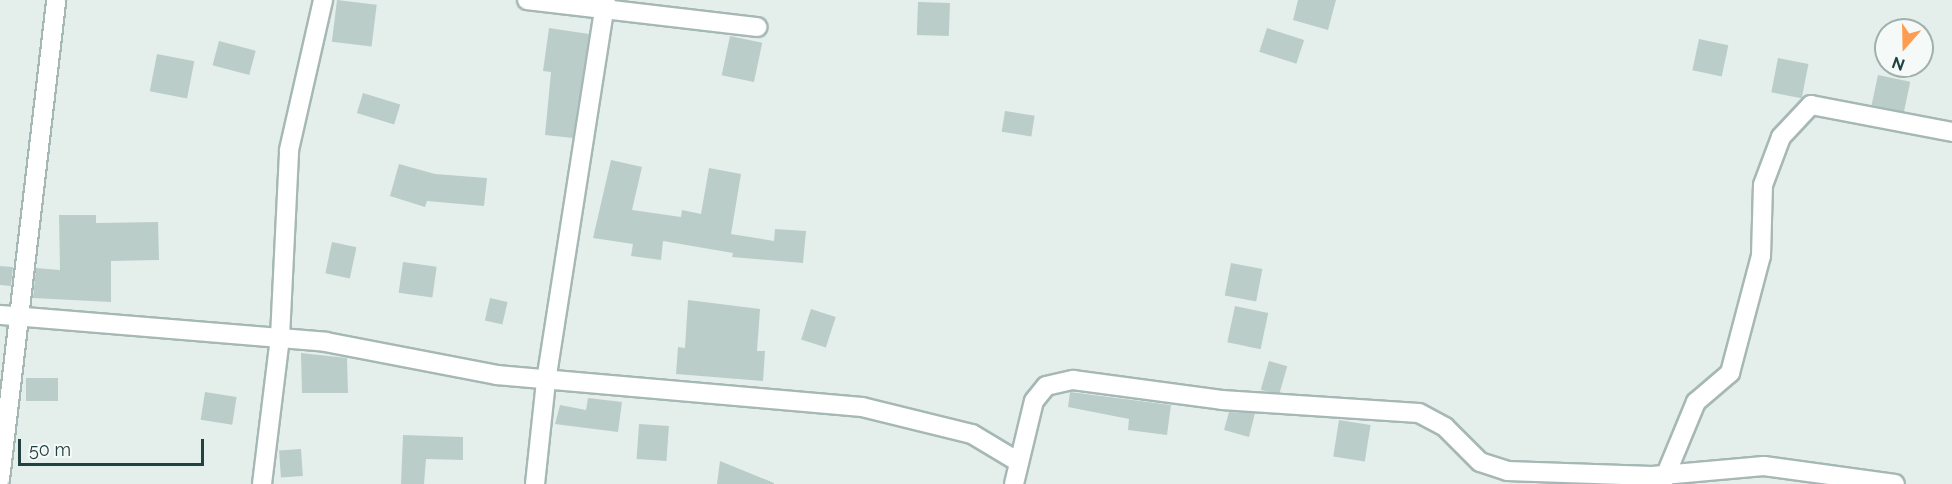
<!DOCTYPE html>
<style>
body{margin:0}
#map{position:relative;width:1952px;height:484px;overflow:hidden;background:#e4efec;font-family:Raleway,sans-serif}
div>[style]{position:absolute}
.building>*{inset:0;background:#bbcdc9;transform-origin:0 0}
.roads{filter:drop-shadow(2px 0 #a6b8b5) drop-shadow(-2px 0 #a6b8b5) drop-shadow(0 2px #a6b8b5) drop-shadow(0 -2px #a6b8b5)}
.street>*{height:18px;margin:-9px;padding:0 9px;transform-origin:9px;border-radius:9px;background:#fff}
span{translate:-50% -50%;white-space:nowrap;text-align:center;line-height:1.15;-webkit-text-stroke:6px #f5faf9;paint-order:stroke}
.north{position:absolute;left:1874px;top:18px;width:60px;height:60px;box-sizing:border-box;background:#f5faf9;border:2px solid #a0b0af;border-radius:50%;rotate:200deg;font-size:16px;font-weight:700;line-height:24px;text-align:center;color:#214240}
.north::after{content:'';display:block;margin:auto;width:21px;height:27px;background:#fe9d52;clip-path:polygon(50% 0,100% 100%,50% 72%,0 100%)}
.scale{position:absolute;left:18px;top:439px;width:186px;height:27px;box-sizing:border-box;border:3px solid #214240;border-top:0;padding-left:8px;font-size:18px;line-height:21px;white-space:nowrap;color:#214240;-webkit-text-stroke:4px #f5faf9;paint-order:stroke}
</style>
<div id="map">
<div class="building">
<i style="left:337px;top:0;width:40px;height:42px;rotate:7deg"></i>
<i style="clip-path:polygon(1298px 0,1336px 0,1328px 30px,1293px 20px)"></i>
<i style="left:918px;top:2px;width:32px;height:33px;rotate:2deg"></i>
<i style="clip-path:polygon(549px 28px,589px 34px,573px 138px,545px 135px,551px 72px,543px 71px)"></i>
<i style="left:1267px;top:28px;width:39px;height:25px;rotate:18deg"></i>
<i style="left:730px;top:36px;width:33px;height:40px;rotate:12deg"></i>
<i style="left:1699px;top:39px;width:30px;height:32px;rotate:12deg"></i>
<i style="left:219px;top:41px;width:38px;height:25px;rotate:15deg"></i>
<i style="left:157px;top:54px;width:38px;height:38px;rotate:11deg"></i>
<i style="left:1778px;top:58px;width:31px;height:35px;rotate:11deg"></i>
<i style="left:1878px;top:75px;width:33px;height:31px;rotate:12deg"></i>
<i style="left:363px;top:93px;width:39px;height:21px;rotate:17deg"></i>
<i style="left:1005px;top:111px;width:30px;height:21px;rotate:9deg"></i>
<i style="clip-path:polygon(611px 160px,642px 167px,632px 210px,681px 217px,682px 210px,701px 214px,709px 168px,741px 174px,731px 234px,774px 241px,775px 229px,806px 231px,803px 263px,732px 257px,733px 253px,663px 241px,661px 260px,631px 256px,633px 244px,593px 238px)"></i>
<i style="clip-path:polygon(399px 164px,435px 174px,487px 178px,484px 206px,427px 201px,425px 207px,390px 196px)"></i>
<i style="clip-path:polygon(59px 215px,96px 215px,96px 223px,158px 222px,159px 260px,111px 261px,111px 302px,33px 298px,36px 268px,60px 270px)"></i>
<i style="left:332px;top:242px;width:25px;height:32px;rotate:12deg"></i>
<i style="left:403px;top:262px;width:34px;height:31px;rotate:8deg"></i>
<i style="left:1231px;top:263px;width:32px;height:33px;rotate:11deg"></i>
<i style="clip-path:polygon(0 266px,13px 267px,11px 286px,0 285px)"></i>
<i style="left:490px;top:298px;width:18px;height:23px;rotate:13deg"></i>
<i style="clip-path:polygon(688px 300px,760px 309px,757px 351px,765px 351px,763px 381px,676px 374px,678px 347px,685px 348px)"></i>
<i style="left:1235px;top:306px;width:34px;height:37px;rotate:12deg"></i>
<i style="left:811px;top:309px;width:26px;height:32px;rotate:18deg"></i>
<i style="clip-path:polygon(301px 353px,347px 358px,348px 393px,302px 393px)"></i>
<i style="left:1269px;top:361px;width:19px;height:30px;rotate:16deg"></i>
<i style="left:26px;top:378px;width:32px;height:23px"></i>
<i style="left:205px;top:392px;width:32px;height:28px;rotate:9deg"></i>
<i style="clip-path:polygon(1070px 392px,1171px 405px,1167px 435px,1128px 430px,1129px 419px,1068px 407px)"></i>
<i style="clip-path:polygon(588px 398px,622px 402px,618px 432px,555px 424px,560px 405px,586px 410px)"></i>
<i style="clip-path:polygon(1229px 412px,1255px 413px,1249px 437px,1224px 430px)"></i>
<i style="left:1339px;top:420px;width:32px;height:37px;rotate:9deg"></i>
<i style="left:639px;top:424px;width:30px;height:35px;rotate:4deg"></i>
<i style="clip-path:polygon(403px 435px,463px 437px,463px 460px,426px 459px,424px 484px,401px 484px)"></i>
<i style="left:301px;top:449px;width:27px;height:22px;rotate:86deg"></i>
<i style="clip-path:polygon(720px 461px,774px 483px,774px 484px,717px 484px)"></i>
</div>
<div class="roads">
<div class="street">
<i style="left:527px;top:0;width:232px;rotate:6.7deg"></i>
<i style="left:0;top:315px;width:327px;rotate:4.7deg"></i>
<i style="left:326px;top:342px;width:174px;rotate:10.9deg"></i>
<i style="left:497px;top:375px;width:366px;rotate:5deg"></i>
<i style="left:862px;top:407px;width:113px;rotate:13.8deg"></i>
<i style="left:972px;top:434px;width:52px;rotate:31deg"></i>
<i style="left:0;top:479px;width:482px;rotate:-83.3deg"></i>
<i style="left:262px;top:484px;width:148px;rotate:-83deg"></i>
<i style="left:280px;top:337px;width:187px;rotate:-87.2deg"></i>
<i style="left:289px;top:150px;width:154px;rotate:-77.2deg"></i>
<i style="left:535px;top:484px;width:104px;rotate:-83.9deg"></i>
<i style="left:546px;top:381px;width:386px;rotate:-81.1deg"></i>
<i style="left:1014px;top:484px;width:85px;rotate:-76.5deg"></i>
<i style="left:1034px;top:401px;width:19px;rotate:-51deg"></i>
<i style="left:1046px;top:386px;width:28px;rotate:-13deg"></i>
<i style="left:1073px;top:380px;width:150px;rotate:7.6deg"></i>
<i style="left:1222px;top:400px;width:197px;rotate:3.8deg"></i>
<i style="left:1419px;top:413px;width:30px;rotate:28deg"></i>
<i style="left:1445px;top:427px;width:49px;rotate:45deg"></i>
<i style="left:1480px;top:462px;width:28px;rotate:18deg"></i>
<i style="left:1507px;top:471px;width:145px;rotate:2deg"></i>
<i style="left:1652px;top:476px;width:112px;rotate:-5.1deg"></i>
<i style="left:1764px;top:466px;width:132px;rotate:7.8deg"></i>
<i style="left:1662px;top:484px;width:89px;rotate:-67.5deg"></i>
<i style="left:1696px;top:402px;width:45px;rotate:-40.5deg"></i>
<i style="left:1730px;top:373px;width:121px;rotate:-75.2deg"></i>
<i style="left:1761px;top:256px;width:71px;rotate:-88.4deg"></i>
<i style="left:1763px;top:185px;width:51px;rotate:-69.4deg"></i>
<i style="left:1781px;top:137px;width:44px;rotate:-46.8deg"></i>
<i style="left:1811px;top:105px;width:144px;rotate:10.8deg"></i>
</div>
</div>
<div class="north">N</div>
<div class="scale">50 m</div>
</div>
